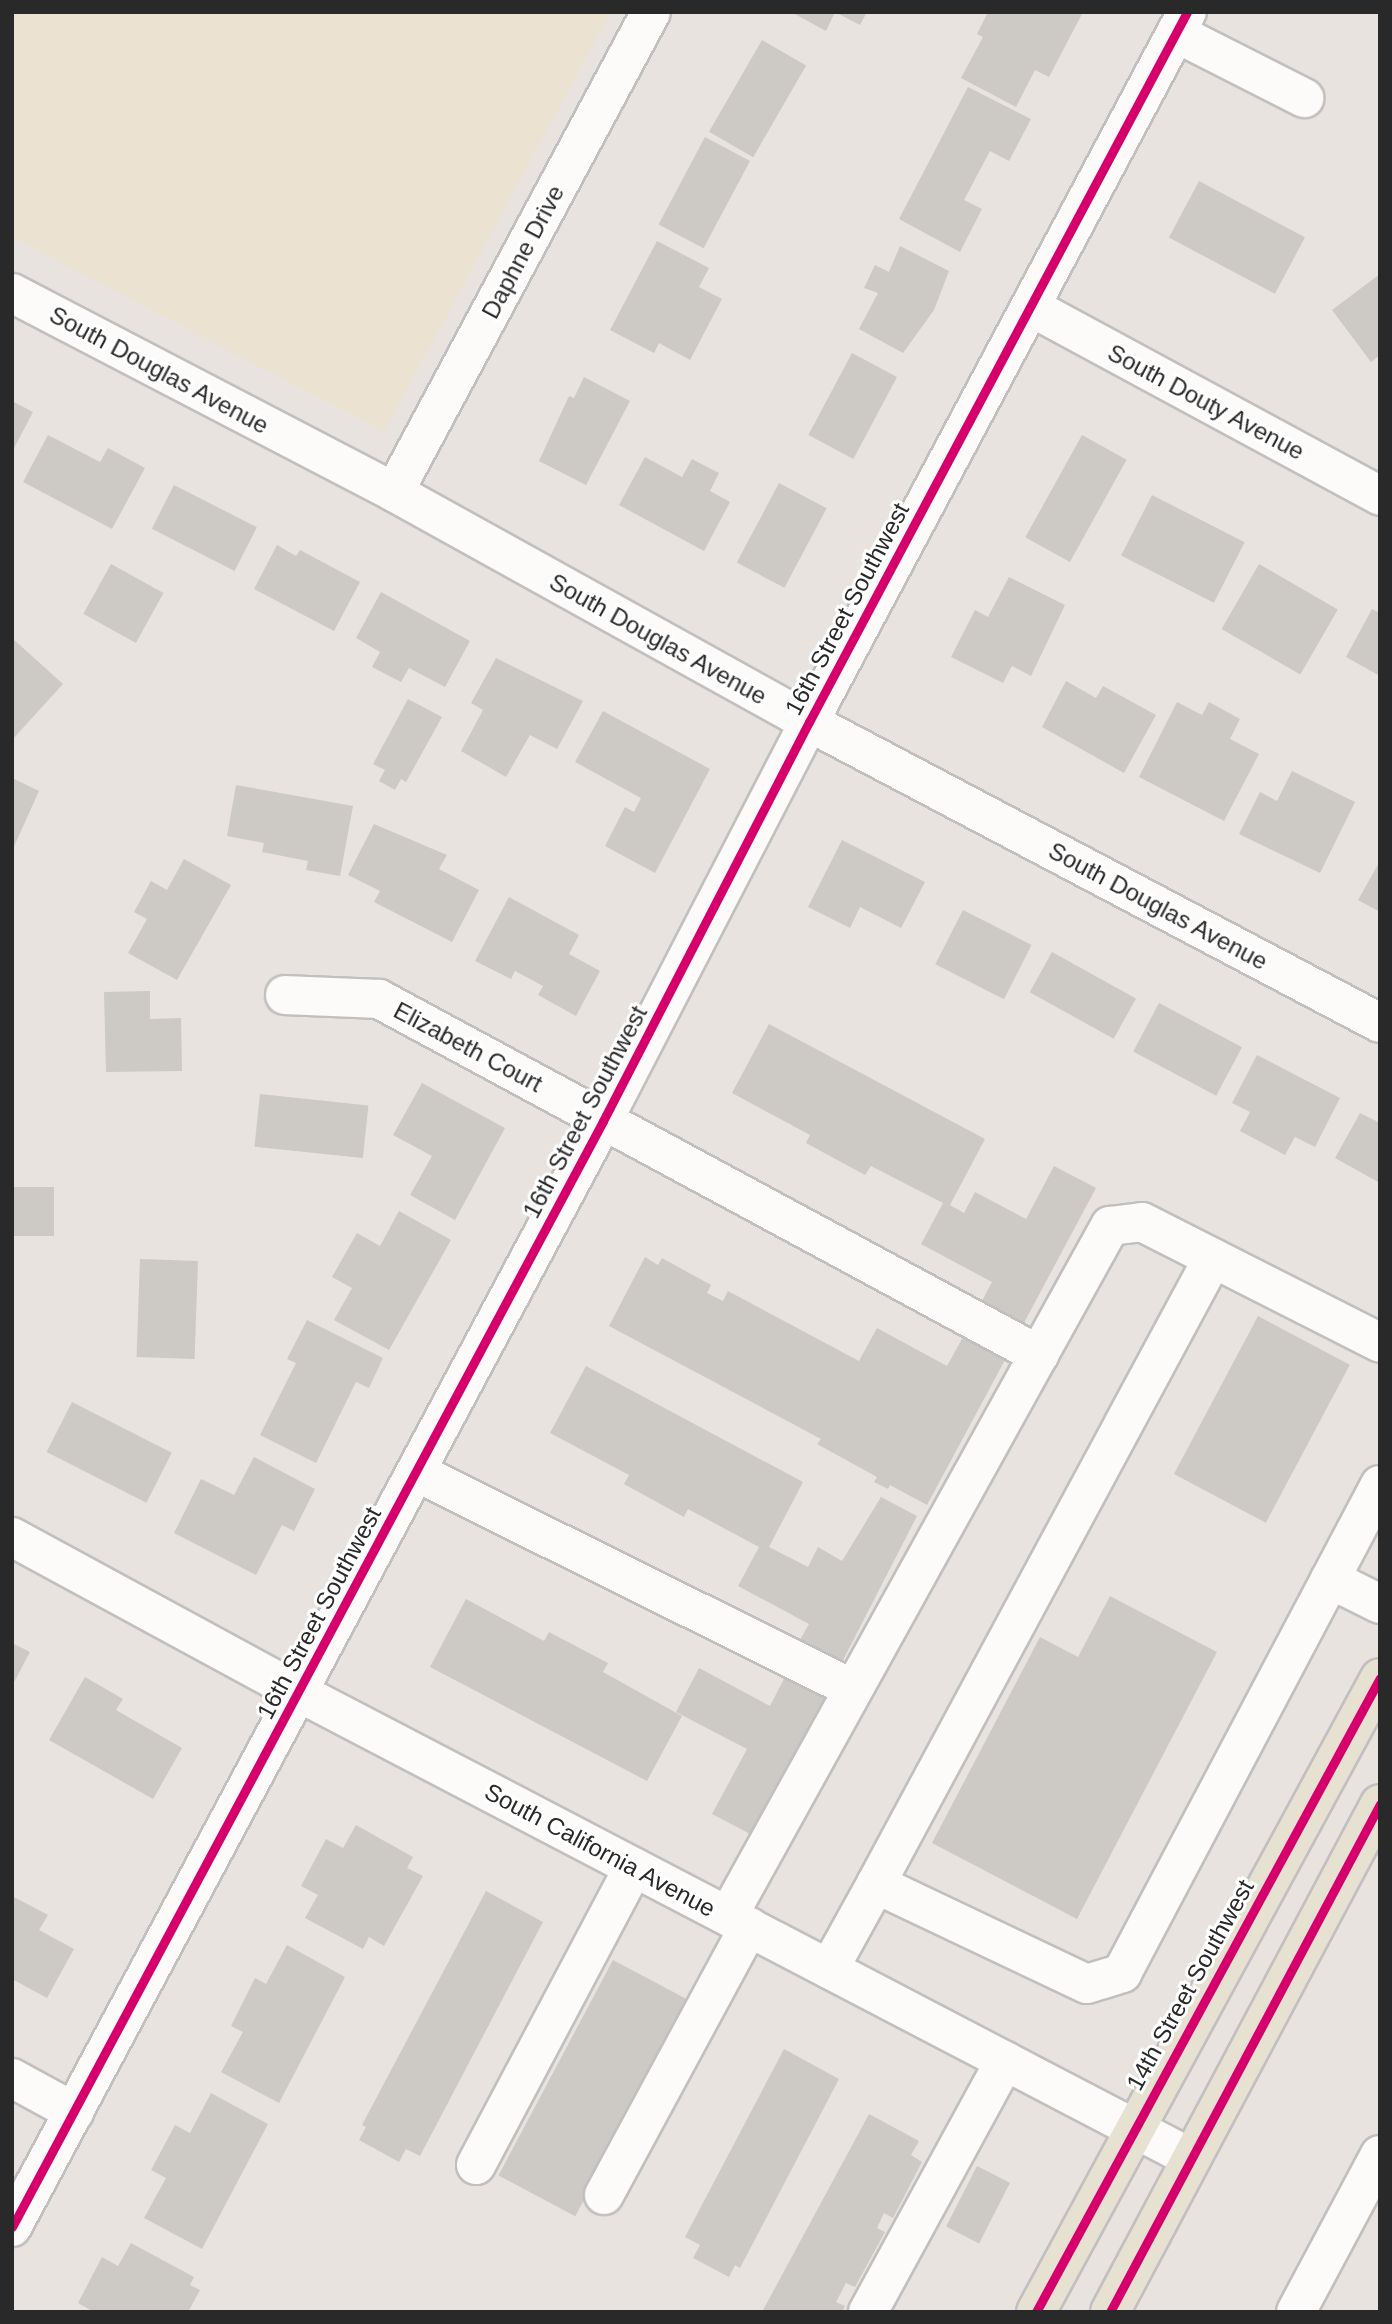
<!DOCTYPE html>
<style>
body{margin:0}
#map{position:relative;width:1392px;height:2324px;overflow:hidden;background:#e8e3de;font-family:Helvetica,sans-serif}
div>[style]{position:absolute}
.education>*{inset:0;background:#ece2d1}
.building>*{inset:0;background:#cdc9c5;transform-origin:0 0}
.roads{filter:drop-shadow(2px 0 #c1bfc0) drop-shadow(-2px 0 #c1bfc0) drop-shadow(0 2px #c1bfc0) drop-shadow(0 -2px #c1bfc0)}
.minor>*{height:38px;margin:-19px;padding:0 19px;transform-origin:19px;border-radius:19px;background:#fcfbfa}
.major>*{height:38px;margin:-19px;padding:0 19px;transform-origin:19px;border-radius:19px;background:#e7e1d1}
.cycleway>*{height:9px;margin:-4.5px;padding:0 4.5px;transform-origin:4.5px;border-radius:4.5px;background:#d6006c}
span{translate:-50% -50%;white-space:nowrap;text-align:center;line-height:1.15;-webkit-text-stroke:6px #fff;paint-order:stroke}
.street-label{font-size:24px;color:#292929}
.frame{position:absolute;inset:0;border:14px solid #292929;pointer-events:none}
</style>
<div id="map">
<div class="education">
<i style="clip-path:polygon(12px 12px,611px 12px,384px 432px,12px 237px)"></i>
</div>
<div class="building">
<i style="clip-path:polygon(791px 12px,867px 12px,860px 25px,835px 12px,826px 31px)"></i>
<i style="clip-path:polygon(988px 12px,1083px 12px,1049px 77px,1035px 70px,1016px 107px,961px 78px,983px 37px,977px 34px)"></i>
<i style="left:762px;top:40px;width:51px;height:106px;rotate:30deg"></i>
<i style="clip-path:polygon(968px 87px,1031px 119px,1009px 161px,990px 151px,964px 200px,982px 209px,960px 252px,899px 219px)"></i>
<i style="left:705px;top:137px;width:51px;height:99px;rotate:28deg"></i>
<i style="left:1199px;top:181px;width:120px;height:64px;rotate:28deg"></i>
<i style="clip-path:polygon(657px 241px,709px 268px,699px 287px,722px 299px,690px 360px,659px 343px,654px 353px,610px 330px)"></i>
<i style="clip-path:polygon(900px 246px,949px 271px,934px 310px,903px 353px,859px 329px,878px 293px,864px 288px,875px 265px,889px 272px)"></i>
<i style="clip-path:polygon(1380px 274px,1380px 355px,1371px 362px,1332px 310px)"></i>
<i style="left:852px;top:353px;width:51px;height:93px;rotate:28deg"></i>
<i style="clip-path:polygon(584px 377px,630px 401px,586px 485px,539px 461px,569px 396px,574px 398px)"></i>
<i style="clip-path:polygon(12px 401px,33px 412px,12px 452px)"></i>
<i style="clip-path:polygon(48px 435px,100px 462px,108px 448px,145px 468px,112px 529px,23px 482px)"></i>
<i style="left:1082px;top:435px;width:51px;height:117px;rotate:29deg"></i>
<i style="clip-path:polygon(645px 457px,682px 477px,692px 459px,719px 473px,710px 491px,730px 502px,704px 551px,619px 505px)"></i>
<i style="left:779px;top:483px;width:54px;height:90px;rotate:28deg"></i>
<i style="left:174px;top:485px;width:93px;height:49px;rotate:27deg"></i>
<i style="left:1152px;top:495px;width:104px;height:68px;rotate:27deg"></i>
<i style="clip-path:polygon(277px 545px,296px 556px,300px 550px,360px 582px,334px 631px,254px 589px)"></i>
<i style="left:111px;top:564px;width:60px;height:57px;rotate:29deg"></i>
<i style="left:1259px;top:564px;width:91px;height:75px;rotate:30deg"></i>
<i style="clip-path:polygon(1009px 577px,1065px 605px,1031px 676px,1012px 666px,1003px 683px,951px 657px,975px 610px,988px 617px)"></i>
<i style="clip-path:polygon(381px 592px,470px 641px,445px 687px,409px 668px,401px 682px,372px 667px,380px 652px,356px 638px)"></i>
<i style="clip-path:polygon(1372px 609px,1380px 613px,1380px 676px,1346px 657px)"></i>
<i style="clip-path:polygon(12px 638px,63px 684px,12px 740px)"></i>
<i style="clip-path:polygon(496px 658px,583px 701px,557px 749px,530px 735px,506px 777px,461px 751px,483px 710px,471px 703px)"></i>
<i style="clip-path:polygon(1066px 681px,1096px 698px,1103px 686px,1156px 715px,1124px 773px,1042px 727px)"></i>
<i style="clip-path:polygon(408px 699px,442px 717px,406px 782px,401px 779px,395px 790px,379px 781px,385px 770px,373px 764px)"></i>
<i style="clip-path:polygon(1177px 702px,1202px 715px,1209px 702px,1240px 719px,1230px 739px,1259px 754px,1224px 821px,1139px 777px)"></i>
<i style="clip-path:polygon(603px 711px,710px 769px,655px 873px,605px 846px,625px 807px,634px 812px,641px 798px,575px 762px)"></i>
<i style="clip-path:polygon(1292px 771px,1355px 802px,1320px 873px,1239px 834px,1260px 792px,1277px 801px)"></i>
<i style="clip-path:polygon(12px 778px,39px 791px,12px 851px)"></i>
<i style="clip-path:polygon(236px 785px,353px 806px,340px 876px,306px 870px,308px 861px,262px 852px,264px 843px,227px 836px)"></i>
<i style="clip-path:polygon(374px 824px,447px 855px,439px 869px,479px 890px,452px 942px,374px 902px,380px 891px,348px 875px)"></i>
<i style="clip-path:polygon(842px 840px,925px 882px,901px 928px,860px 907px,850px 928px,808px 907px)"></i>
<i style="clip-path:polygon(184px 859px,231px 885px,177px 980px,128px 953px,147px 919px,134px 912px,151px 881px,167px 890px)"></i>
<i style="clip-path:polygon(1380px 861px,1380px 912px,1358px 900px)"></i>
<i style="clip-path:polygon(509px 897px,579px 935px,569px 954px,600px 971px,576px 1016px,538px 995px,543px 986px,515px 971px,511px 979px,475px 961px)"></i>
<i style="left:963px;top:910px;width:77px;height:61px;rotate:27deg"></i>
<i style="left:1052px;top:952px;width:96px;height:46px;rotate:29deg"></i>
<i style="clip-path:polygon(150px 991px,150px 1019px,181px 1018px,182px 1071px,106px 1072px,104px 992px)"></i>
<i style="left:1159px;top:1003px;width:94px;height:55px;rotate:28deg"></i>
<i style="clip-path:polygon(769px 1024px,985px 1139px,950px 1205px,964px 1213px,975px 1192px,1026px 1219px,1054px 1166px,1096px 1188px,1018px 1334px,976px 1312px,992px 1282px,921px 1244px,943px 1203px,871px 1166px,865px 1175px,806px 1143px,810px 1135px,732px 1093px)"></i>
<i style="clip-path:polygon(1257px 1055px,1340px 1098px,1315px 1147px,1295px 1137px,1285px 1155px,1240px 1131px,1250px 1112px,1232px 1103px)"></i>
<i style="clip-path:polygon(422px 1083px,505px 1128px,455px 1220px,410px 1195px,432px 1156px,393px 1135px)"></i>
<i style="left:260px;top:1094px;width:109px;height:53px;rotate:6deg"></i>
<i style="clip-path:polygon(1360px 1113px,1380px 1123px,1380px 1183px,1335px 1158px)"></i>
<i style="left:12px;top:1187px;width:42px;height:49px"></i>
<i style="clip-path:polygon(399px 1211px,451px 1240px,389px 1350px,334px 1320px,352px 1288px,332px 1277px,357px 1233px,380px 1246px)"></i>
<i style="clip-path:polygon(645px 1257px,658px 1265px,662px 1258px,711px 1285px,707px 1293px,723px 1301px,728px 1291px,859px 1361px,877px 1328px,947px 1366px,963px 1337px,1005px 1360px,927px 1505px,890px 1485px,888px 1489px,874px 1482px,877px 1477px,817px 1444px,821px 1439px,609px 1326px)"></i>
<i style="left:140px;top:1259px;width:58px;height:98px;rotate:2deg"></i>
<i style="left:1258px;top:1316px;width:104px;height:179px;rotate:28deg"></i>
<i style="clip-path:polygon(307px 1320px,383px 1358px,369px 1388px,356px 1382px,316px 1463px,260px 1435px,296px 1363px,287px 1359px)"></i>
<i style="clip-path:polygon(586px 1366px,803px 1482px,769px 1547px,808px 1567px,818px 1547px,842px 1561px,881px 1497px,917px 1516px,838px 1670px,796px 1647px,809px 1624px,738px 1586px,759px 1547px,688px 1509px,684px 1517px,624px 1484px,629px 1475px,550px 1433px)"></i>
<i style="left:72px;top:1402px;width:112px;height:56px;rotate:27deg"></i>
<i style="clip-path:polygon(254px 1457px,315px 1489px,294px 1531px,282px 1525px,256px 1575px,174px 1533px,201px 1479px,234px 1495px)"></i>
<i style="clip-path:polygon(1110px 1596px,1217px 1652px,1077px 1919px,932px 1843px,1040px 1637px,1078px 1657px)"></i>
<i style="clip-path:polygon(466px 1599px,544px 1641px,549px 1632px,608px 1663px,603px 1672px,682px 1716px,647px 1781px,430px 1667px)"></i>
<i style="clip-path:polygon(12px 1643px,30px 1652px,12px 1686px)"></i>
<i style="clip-path:polygon(699px 1668px,770px 1706px,788px 1671px,830px 1694px,754px 1836px,712px 1814px,747px 1749px,676px 1712px)"></i>
<i style="clip-path:polygon(85px 1677px,123px 1699px,116px 1710px,182px 1748px,153px 1799px,49px 1740px)"></i>
<i style="clip-path:polygon(356px 1825px,413px 1857px,407px 1868px,423px 1876px,384px 1946px,369px 1937px,363px 1949px,305px 1918px,318px 1895px,301px 1886px,326px 1839px,343px 1848px)"></i>
<i style="clip-path:polygon(486px 1891px,543px 1922px,420px 2156px,406px 2149px,399px 2162px,359px 2140px,366px 2127px,362px 2125px)"></i>
<i style="clip-path:polygon(12px 1896px,48px 1915px,39px 1930px,74px 1949px,47px 1998px,12px 1979px)"></i>
<i style="clip-path:polygon(287px 1945px,345px 1977px,279px 2103px,221px 2072px,243px 2032px,231px 2026px,255px 1978px,266px 1984px)"></i>
<i style="left:613px;top:1960px;width:87px;height:244px;rotate:28deg"></i>
<i style="clip-path:polygon(784px 2049px,839px 2079px,740px 2268px,735px 2265px,729px 2277px,693px 2258px,700px 2245px,685px 2237px)"></i>
<i style="clip-path:polygon(211px 2093px,268px 2124px,202px 2249px,144px 2218px,166px 2178px,151px 2170px,175px 2125px,190px 2133px)"></i>
<i style="clip-path:polygon(869px 2114px,919px 2141px,911px 2155px,922px 2162px,893px 2218px,884px 2213px,877px 2228px,885px 2232px,855px 2287px,846px 2283px,836px 2302px,845px 2306px,842px 2312px,762px 2312px)"></i>
<i style="left:977px;top:2166px;width:37px;height:68px;rotate:27deg"></i>
<i style="clip-path:polygon(131px 2243px,194px 2277px,190px 2285px,200px 2290px,188px 2312px,94px 2312px,78px 2303px,102px 2257px,118px 2266px)"></i>
</div>
<div class="roads">
<div class="minor">
<i style="left:1176px;top:33px;width:144px;rotate:26.9deg"></i>
<i style="left:12px;top:293px;width:431px;rotate:27.5deg"></i>
<i style="left:394px;top:492px;width:474px;rotate:29deg"></i>
<i style="left:809px;top:722px;width:645px;rotate:27.8deg"></i>
<i style="left:1031px;top:307px;width:397px;rotate:28.4deg"></i>
<i style="left:394px;top:492px;width:544px;rotate:-61.83deg"></i>
<i style="left:285px;top:995px;width:94px;rotate:2.4deg"></i>
<i style="left:379px;top:999px;width:750px;rotate:28.34deg"></i>
<i style="left:1213px;top:1258px;width:711px;rotate:118.3deg"></i>
<i style="left:876px;top:1884px;width:233px;rotate:25.4deg"></i>
<i style="left:1087px;top:1984px;width:37px;rotate:-17deg"></i>
<i style="left:1122px;top:1973px;width:552px;rotate:-62.14deg"></i>
<i style="left:416px;top:1472px;width:488px;rotate:26.4deg"></i>
<i style="left:12px;top:1537px;width:325px;rotate:28.5deg"></i>
<i style="left:298px;top:1692px;width:1007px;rotate:27.56deg"></i>
<i style="left:1330px;top:1579px;width:56px;rotate:26.6deg"></i>
<i style="left:728px;top:1916px;width:789px;rotate:-61.03deg"></i>
<i style="left:1110px;top:1226px;width:32px;rotate:-7deg"></i>
<i style="left:1142px;top:1222px;width:267px;rotate:26.9deg"></i>
<i style="left:829px;top:1969px;width:97px;rotate:-61.1deg"></i>
<i style="left:12px;top:2078px;width:71px;rotate:28.7deg"></i>
<i style="left:476px;top:2165px;width:337px;rotate:-62.1deg"></i>
<i style="left:604px;top:2195px;width:305px;rotate:-61.6deg"></i>
<i style="left:12px;top:2227px;width:1254px;rotate:-61.88deg"></i>
<i style="left:603px;top:1121px;width:449px;rotate:-62.7deg"></i>
<i style="left:809px;top:722px;width:804px;rotate:-61.97deg"></i>
<i style="left:868px;top:2312px;width:286px;rotate:-61.4deg"></i>
<i style="left:1296px;top:2312px;width:178px;rotate:-61.9deg"></i>
</div>
<div class="major">
<i style="left:1036px;top:2312px;width:721px;rotate:-61.52deg"></i>
<i style="left:1110px;top:2312px;width:575px;rotate:-62.01deg"></i>
</div>
</div>
<div class="cycleway">
<i style="left:12px;top:2227px;width:1254px;rotate:-61.88deg"></i>
<i style="left:603px;top:1121px;width:449px;rotate:-62.7deg"></i>
<i style="left:809px;top:722px;width:804px;rotate:-61.97deg"></i>
<i style="left:1036px;top:2312px;width:721px;rotate:-61.52deg"></i>
<i style="left:1110px;top:2312px;width:575px;rotate:-62.01deg"></i>
</div>
<div class="street-label">
<span style="left:523px;top:252px;rotate:-62deg">Daphne Drive</span>
<span style="left:159px;top:370px;rotate:28deg">South Douglas Avenue</span>
<span style="left:1206px;top:402px;rotate:28deg">South Douty Avenue</span>
<span style="left:847px;top:609px;rotate:-62deg">16th Street Southwest</span>
<span style="left:658px;top:639px;rotate:29deg">South Douglas Avenue</span>
<span style="left:1158px;top:906px;rotate:28deg">South Douglas Avenue</span>
<span style="left:468px;top:1047px;rotate:28deg">Elizabeth Court</span>
<span style="left:585px;top:1112px;rotate:-62deg">16th Street Southwest</span>
<span style="left:319px;top:1613px;rotate:-62deg">16th Street Southwest</span>
<span style="left:600px;top:1850px;rotate:28deg">South California Avenue</span>
<span style="left:1190px;top:1985px;rotate:-61deg">14th Street Southwest</span>
</div>
<div class="frame"></div>
</div>
